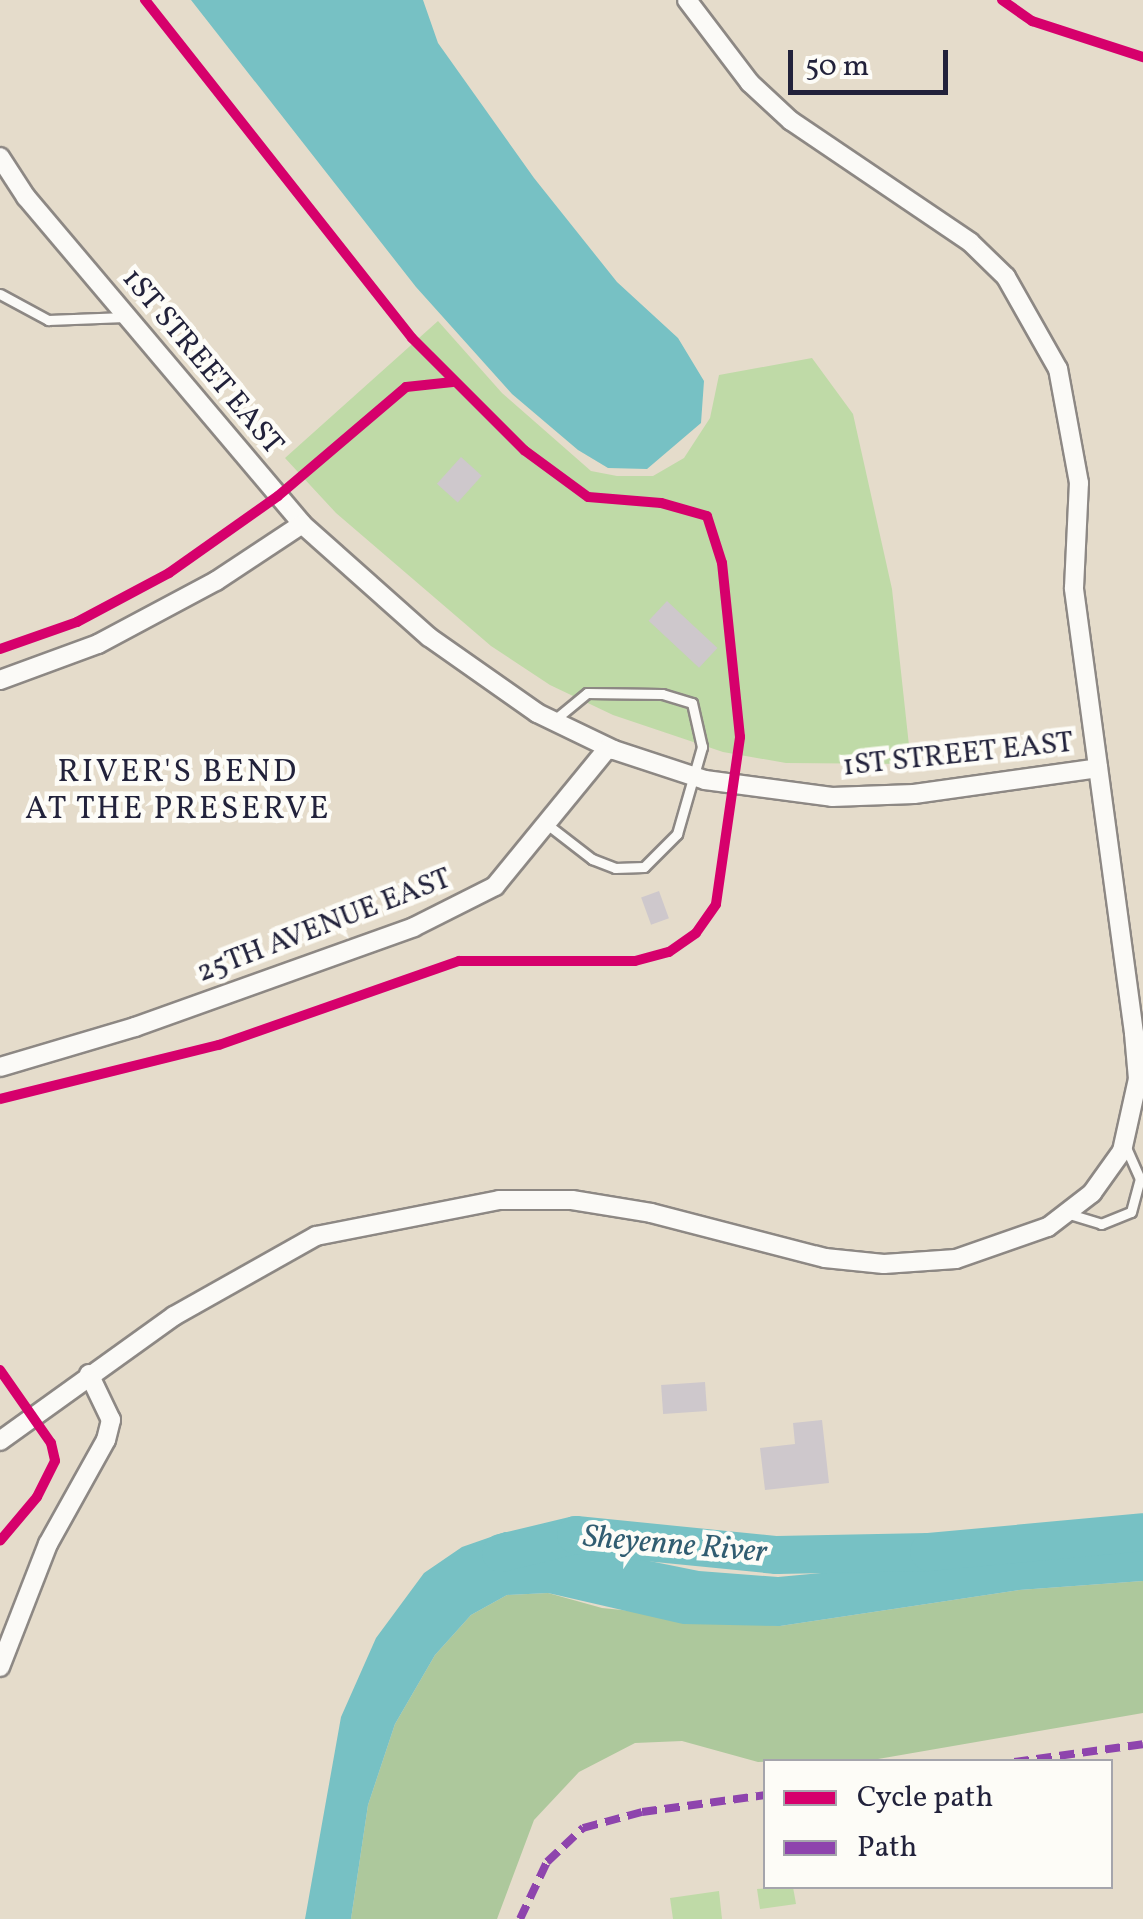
<!DOCTYPE html>
<style>
body{margin:0}
#map{position:relative;width:1143px;height:1919px;overflow:hidden;background:#e5dccb;font-family:Vollkorn,serif}
div>[style]{position:absolute}
.green>*{inset:0;background:#bfdaa7}
.forest>*{inset:0;background:#adc89c}
.water>*{inset:0;background:#77c1c4}
.river>*{height:38px;margin:-19px;padding:0 19px;transform-origin:19px;border-radius:19px;background:#77c1c4}
.building>*{inset:0;background:#cec8cc;transform-origin:0 0}
.roads{filter:drop-shadow(2px 0 #8d8884) drop-shadow(-2px 0 #8d8884) drop-shadow(0 2px #8d8884) drop-shadow(0 -2px #8d8884)}
.lane>*{height:9px;margin:-4.5px;padding:0 4.5px;transform-origin:4.5px;border-radius:4.5px;background:#fbfaf7}
.street>*{height:18px;margin:-9px;padding:0 9px;transform-origin:9px;border-radius:9px;background:#fbfaf7}
.quiet>*{height:8px;margin-top:-4px;transform-origin:0;background:repeating-linear-gradient(90deg,#8e44ad 0 15px,transparent 0 23px)}
.cycleway>*{height:10px;margin:-5px;padding:0 5px;transform-origin:5px;border-radius:5px;background:#d6006c}
span{translate:-50% -50%;white-space:nowrap;text-align:center;line-height:1.15;-webkit-text-stroke:9px #fdfcf7;paint-order:stroke}
.street-label{font-size:30px;color:#22223b}
.neighbourhood-label{font-size:32px;color:#22223b;letter-spacing:2.5px}
.water-label{font-size:32px;color:#315d71;font-style:italic}
.legend{position:absolute;left:763px;top:1759px;width:350px;height:130px;box-sizing:border-box;background:#fdfcf7;border:2px solid #a5a5ac;margin:0;padding:12px 18px;list-style:none;font-size:30px;color:#22223b}
.legend li{display:flex;align-items:center;gap:20px;height:50px}
.legend b{width:50px;border:2px solid #a5a5ac}
.scale{position:absolute;left:788px;top:50px;width:160px;height:45px;box-sizing:border-box;border:5px solid #22223b;border-top:0;padding-left:12px;font-size:30px;line-height:35px;white-space:nowrap;color:#22223b;-webkit-text-stroke:8px #fdfcf7;paint-order:stroke}
</style>
<div id="map">
<div class="green">
<i style="clip-path:polygon(438px 321px,502px 393px,591px 471px,617px 476px,653px 476px,684px 458px,710px 418px,719px 375px,812px 358px,853px 414px,892px 589px,911px 764px,786px 763px,723px 752px,613px 715px,550px 685px,491px 646px,336px 513px,285px 458px)"></i>
<i style="clip-path:polygon(793px 1887px,796px 1904px,760px 1909px,757px 1889px)"></i>
<i style="clip-path:polygon(719px 1891px,722px 1919px,673px 1919px,670px 1898px)"></i>
</div>
<div class="forest">
<i style="clip-path:polygon(1143px 1581px,1143px 1713px,878px 1759px,758px 1762px,682px 1741px,635px 1743px,579px 1772px,534px 1820px,497px 1919px,351px 1919px,368px 1805px,395px 1724px,435px 1655px,471px 1615px,507px 1595px,548px 1593px,602px 1608px,780px 1626px,1019px 1590px)"></i>
</div>
<div class="water">
<i style="clip-path:polygon(191px 0,423px 0,438px 43px,534px 178px,617px 282px,678px 338px,704px 381px,701px 423px,647px 469px,608px 468px,578px 450px,512px 394px,416px 287px)"></i>
<i style="clip-path:polygon(1143px 1529px,1143px 1581px,1019px 1590px,780px 1626px,683px 1624px,548px 1593px,507px 1595px,471px 1615px,435px 1655px,395px 1724px,368px 1805px,351px 1919px,305px 1919px,341px 1717px,376px 1638px,424px 1573px,462px 1547px,505px 1532px,699px 1571px,778px 1577px,1015px 1555px)"></i>
</div>
<div class="river">
<i style="left:501px;top:1553px;width:77px;rotate:-13.5deg"></i>
<i style="left:576px;top:1535px;width:202px;rotate:5.7deg"></i>
<i style="left:777px;top:1555px;width:152px;rotate:-1.1deg"></i>
<i style="left:929px;top:1552px;width:215px;rotate:-5.3deg"></i>
</div>
<div class="building">
<i style="left:461px;top:457px;width:28px;height:36px;rotate:42deg"></i>
<i style="left:667px;top:601px;width:69px;height:27px;rotate:43deg"></i>
<i style="left:659px;top:891px;width:29px;height:19px;rotate:70deg"></i>
<i style="left:705px;top:1382px;width:29px;height:44px;rotate:86deg"></i>
<i style="clip-path:polygon(822px 1420px,829px 1483px,765px 1490px,760px 1448px,795px 1444px,793px 1423px)"></i>
</div>
<div class="roads">
<div class="lane">
<i style="left:0;top:294px;width:55px;rotate:28.4deg"></i>
<i style="left:48px;top:320px;width:77px;rotate:-2.2deg"></i>
<i style="left:548px;top:825px;width:56px;rotate:37.7deg"></i>
<i style="left:592px;top:859px;width:25px;rotate:21deg"></i>
<i style="left:615px;top:868px;width:29px;rotate:-2deg"></i>
<i style="left:644px;top:867px;width:47px;rotate:-45deg"></i>
<i style="left:677px;top:834px;width:91px;rotate:-74deg"></i>
<i style="left:702px;top:747px;width:45px;rotate:-102.8deg"></i>
<i style="left:692px;top:703px;width:31px;rotate:-163deg"></i>
<i style="left:662px;top:694px;width:75px;rotate:-179.2deg"></i>
<i style="left:587px;top:693px;width:44px;rotate:140.5deg"></i>
<i style="left:1066px;top:1213px;width:37px;rotate:17deg"></i>
<i style="left:1101px;top:1224px;width:32px;rotate:-22deg"></i>
<i style="left:1131px;top:1212px;width:34px;rotate:-75deg"></i>
<i style="left:1140px;top:1179px;width:37px;rotate:-114deg"></i>
</div>
<div class="street">
<i style="left:0;top:157px;width:48px;rotate:57deg"></i>
<i style="left:26px;top:197px;width:428px;rotate:49.8deg"></i>
<i style="left:302px;top:524px;width:170px;rotate:41.7deg"></i>
<i style="left:429px;top:637px;width:132px;rotate:35.1deg"></i>
<i style="left:537px;top:713px;width:85px;rotate:25.7deg"></i>
<i style="left:614px;top:750px;width:96px;rotate:18.2deg"></i>
<i style="left:705px;top:780px;width:128px;rotate:7.6deg"></i>
<i style="left:832px;top:797px;width:82px;rotate:-2.1deg"></i>
<i style="left:914px;top:794px;width:186px;rotate:-8deg"></i>
<i style="left:0;top:680px;width:104px;rotate:-20.2deg"></i>
<i style="left:98px;top:644px;width:134px;rotate:-28.1deg"></i>
<i style="left:216px;top:581px;width:103px;rotate:-33.5deg"></i>
<i style="left:0;top:1067px;width:141px;rotate:-16.5deg"></i>
<i style="left:135px;top:1027px;width:296px;rotate:-19.7deg"></i>
<i style="left:414px;top:927px;width:91px;rotate:-26.8deg"></i>
<i style="left:495px;top:886px;width:178px;rotate:-50.7deg"></i>
<i style="left:0;top:1441px;width:214px;rotate:-35.7deg"></i>
<i style="left:174px;top:1316px;width:163px;rotate:-29.4deg"></i>
<i style="left:316px;top:1236px;width:187px;rotate:-11.1deg"></i>
<i style="left:499px;top:1200px;width:73px"></i>
<i style="left:572px;top:1200px;width:80px;rotate:9.3deg"></i>
<i style="left:651px;top:1213px;width:180px;rotate:14.5deg"></i>
<i style="left:825px;top:1258px;width:59px;rotate:5.8deg"></i>
<i style="left:884px;top:1264px;width:72px;rotate:-4deg"></i>
<i style="left:956px;top:1259px;width:97px;rotate:-19.2deg"></i>
<i style="left:1048px;top:1227px;width:56px;rotate:-37.7deg"></i>
<i style="left:1092px;top:1193px;width:52px;rotate:-54.5deg"></i>
<i style="left:1122px;top:1151px;width:74px;rotate:-77.5deg"></i>
<i style="left:1138px;top:1079px;width:46px;rotate:-95deg"></i>
<i style="left:1134px;top:1033px;width:449px;rotate:-97.7deg"></i>
<i style="left:1074px;top:588px;width:105px;rotate:-87.3deg"></i>
<i style="left:1079px;top:483px;width:116px;rotate:-100.4deg"></i>
<i style="left:1058px;top:369px;width:106px;rotate:-119.5deg"></i>
<i style="left:1006px;top:277px;width:50px;rotate:-135.8deg"></i>
<i style="left:970px;top:242px;width:216px;rotate:-145.9deg"></i>
<i style="left:791px;top:121px;width:56px;rotate:-137.2deg"></i>
<i style="left:750px;top:83px;width:104px;rotate:-127.2deg"></i>
<i style="left:0;top:1667px;width:132px;rotate:-68.7deg"></i>
<i style="left:48px;top:1544px;width:119px;rotate:-60.9deg"></i>
<i style="left:106px;top:1440px;width:21px;rotate:-76deg"></i>
<i style="left:111px;top:1420px;width:51px;rotate:-115.6deg"></i>
</div>
</div>
<div class="quiet">
<i style="left:1014px;top:1762px;width:130px;rotate:-7.9deg"></i>
<i style="left:520px;top:1919px;width:63px;rotate:-64.7deg"></i>
<i style="left:547px;top:1862px;width:50px;rotate:-43.4deg"></i>
<i style="left:583px;top:1828px;width:61px;rotate:-15.2deg"></i>
<i style="left:642px;top:1812px;width:125px;rotate:-7.8deg"></i>
</div>
<div class="cycleway">
<i style="left:1002px;top:0;width:37px;rotate:35deg"></i>
<i style="left:1032px;top:21px;width:117px;rotate:18deg"></i>
<i style="left:0;top:649px;width:82px;rotate:-19.3deg"></i>
<i style="left:77px;top:622px;width:104px;rotate:-28deg"></i>
<i style="left:169px;top:573px;width:133px;rotate:-35.2deg"></i>
<i style="left:278px;top:496px;width:168px;rotate:-40.4deg"></i>
<i style="left:406px;top:387px;width:47px;rotate:-6.1deg"></i>
<i style="left:0;top:1099px;width:226px;rotate:-13.9deg"></i>
<i style="left:219px;top:1045px;width:254px;rotate:-19.3deg"></i>
<i style="left:459px;top:961px;width:176px"></i>
<i style="left:635px;top:961px;width:35px;rotate:-15deg"></i>
<i style="left:669px;top:952px;width:33px;rotate:-35deg"></i>
<i style="left:696px;top:933px;width:35px;rotate:-55deg"></i>
<i style="left:716px;top:904px;width:169px;rotate:-81.8deg"></i>
<i style="left:740px;top:737px;width:175px;rotate:-95.9deg"></i>
<i style="left:722px;top:563px;width:49px;rotate:-107.7deg"></i>
<i style="left:707px;top:516px;width:48px;rotate:-164.2deg"></i>
<i style="left:661px;top:503px;width:73px;rotate:-175.3deg"></i>
<i style="left:588px;top:497px;width:79px;rotate:-143.7deg"></i>
<i style="left:524px;top:450px;width:158px;rotate:-135deg"></i>
<i style="left:412px;top:338px;width:431px;rotate:-128.3deg"></i>
<i style="left:0;top:1370px;width:89px;rotate:55.1deg"></i>
<i style="left:51px;top:1443px;width:18px;rotate:77deg"></i>
<i style="left:55px;top:1461px;width:40px;rotate:116.6deg"></i>
<i style="left:37px;top:1497px;width:57px;rotate:130.1deg"></i>
</div>
<div class="street-label">
<span style="left:202px;top:362px;rotate:50deg">1ST STREET EAST</span>
<span style="left:958px;top:755px;rotate:-6deg">1ST STREET EAST</span>
<span style="left:324px;top:926px;rotate:-21deg">25TH AVENUE EAST</span>
</div>
<div class="neighbourhood-label">
<span style="left:178px;top:792px">RIVER'S BEND<br>AT THE PRESERVE</span>
</div>
<div class="water-label">
<span style="left:675px;top:1546px;rotate:5deg">Sheyenne River</span>
</div>
<ul class="legend">
<li><b style="height:12px;background:#d6006c"></b>Cycle path</li>
<li><b style="height:12px;background:#8e44ad"></b>Path</li>
</ul>
<div class="scale">50 m</div>
</div>
